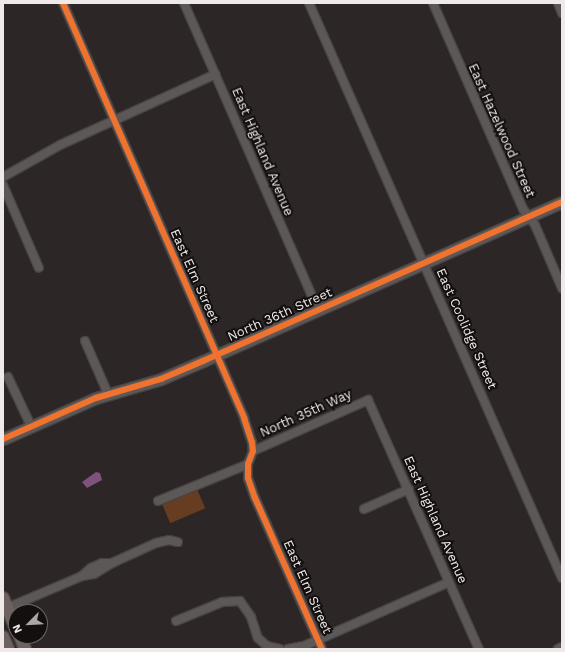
<!DOCTYPE html>
<style>
body{margin:0}
#map{position:relative;width:565px;height:652px;overflow:hidden;background:#2c2627;font-family:"Work Sans",sans-serif}
div>[style]{position:absolute}
.green>*{inset:0;background:#663d21;transform-origin:0 0}
.water>*{inset:0;background:#7f5279}
.roads{filter:drop-shadow(1px 0 #484343) drop-shadow(-1px 0 #484343) drop-shadow(0 1px #484343) drop-shadow(0 -1px #484343)}
.street>*{height:8px;margin:-4px;padding:0 4px;transform-origin:4px;border-radius:4px;background:#5c5858}
.secondary>*{height:11px;margin:-5.5px;padding:0 5.5px;transform-origin:5.5px;border-radius:5.5px;background:#5c5858}
.primary>*{height:12px;margin:-6px;padding:0 6px;transform-origin:6px;border-radius:6px;background:#6d6260}
.cycleway>*{height:6px;margin:-3px;padding:0 3px;transform-origin:3px;border-radius:3px;background:#ef722f}
span{translate:-50% -50%;white-space:nowrap;text-align:center;line-height:1.15;-webkit-text-stroke:4px #130f0f;paint-order:stroke}
.street-label{font-size:13px;color:#f0e9e9}
.frame{position:absolute;inset:0;border:4px solid #f0e9e9;pointer-events:none}
.north{position:absolute;left:8px;top:604px;width:40px;height:40px;box-sizing:border-box;background:#130f0f;border:1px solid #6b6666;border-radius:50%;rotate:246deg;font-size:11px;font-weight:700;line-height:16px;text-align:center;color:#f0e9e9}
.north::after{content:'';display:block;margin:auto;width:14px;height:18px;background:#aba5a5;clip-path:polygon(50% 0,100% 100%,50% 72%,0 100%)}
</style>
<div id="map">
<div class="green">
<i style="left:197px;top:489px;width:21px;height:38px;rotate:67deg"></i>
</div>
<div class="water">
<i style="clip-path:polygon(96px 472px,100px 473px,102px 480px,87px 488px,82px 482px)"></i>
</div>
<div class="roads">
<div class="street">
<i style="left:63px;top:3px;width:453px;rotate:66.4deg"></i>
<i style="left:244px;top:418px;width:25px;rotate:72deg"></i>
<i style="left:252px;top:442px;width:9px;rotate:84deg"></i>
<i style="left:253px;top:451px;width:14px;rotate:111deg"></i>
<i style="left:248px;top:464px;width:14px;rotate:90deg"></i>
<i style="left:248px;top:478px;width:21px;rotate:71deg"></i>
<i style="left:255px;top:498px;width:165px;rotate:66.1deg"></i>
<i style="left:184px;top:3px;width:335px;rotate:66.4deg"></i>
<i style="left:309px;top:3px;width:628px;rotate:66.25deg"></i>
<i style="left:433px;top:3px;width:225px;rotate:66.4deg"></i>
<i style="left:523px;top:209px;width:20px;rotate:53deg"></i>
<i style="left:535px;top:225px;width:69px;rotate:66.8deg"></i>
<i style="left:558px;top:3px;width:11px;rotate:68deg"></i>
<i style="left:3px;top:177px;width:65px;rotate:-29.3deg"></i>
<i style="left:60px;top:145px;width:171px;rotate:-24.5deg"></i>
<i style="left:3px;top:185px;width:90px;rotate:66.6deg"></i>
<i style="left:85px;top:341px;width:58px;rotate:66.5deg"></i>
<i style="left:8px;top:377px;width:54px;rotate:64.9deg"></i>
<i style="left:253px;top:451px;width:126px;rotate:-23.9deg"></i>
<i style="left:368px;top:400px;width:273px;rotate:66deg"></i>
<i style="left:158px;top:501px;width:97px;rotate:-22.3deg"></i>
<i style="left:364px;top:509px;width:49px;rotate:-24deg"></i>
<i style="left:82px;top:576px;width:12px;rotate:-42deg"></i>
<i style="left:91px;top:568px;width:12px;rotate:-24deg"></i>
<i style="left:102px;top:563px;width:10px"></i>
<i style="left:7px;top:608px;width:82px;rotate:-23.1deg"></i>
<i style="left:82px;top:576px;width:12px;rotate:-9deg"></i>
<i style="left:94px;top:574px;width:21px;rotate:-31deg"></i>
<i style="left:112px;top:563px;width:48px;rotate:-24.4deg"></i>
<i style="left:156px;top:543px;width:13px;rotate:-13deg"></i>
<i style="left:169px;top:540px;width:9px;rotate:13deg"></i>
<i style="left:176px;top:621px;width:50px;rotate:-22.4deg"></i>
<i style="left:222px;top:602px;width:18px;rotate:-3deg"></i>
<i style="left:240px;top:601px;width:19px;rotate:55deg"></i>
<i style="left:251px;top:617px;width:22px;rotate:72deg"></i>
<i style="left:258px;top:638px;width:12px;rotate:42deg"></i>
<i style="left:267px;top:646px;width:13px;rotate:13deg"></i>
<i style="left:288px;top:649px;width:16px;rotate:-11deg"></i>
<i style="left:304px;top:646px;width:158px;rotate:-23.8deg"></i>
<i style="left:558px;top:649px;width:4px;rotate:-27deg"></i>
</div>
<div class="secondary">
<i style="left:3px;top:439px;width:102px;rotate:-23.8deg"></i>
<i style="left:96px;top:398px;width:68px;rotate:-16.3deg"></i>
<i style="left:161px;top:379px;width:46px;rotate:-23.2deg"></i>
<i style="left:203px;top:361px;width:393px;rotate:-23.9deg"></i>
</div>
<div class="primary">
<i style="left:3px;top:598px;width:33px;rotate:67deg"></i>
<i style="left:20px;top:636px;width:14px;rotate:69deg"></i>
<i style="left:3px;top:637px;width:13px;rotate:67deg"></i>
</div>
</div>
<div class="cycleway">
<i style="left:63px;top:3px;width:453px;rotate:66.4deg"></i>
<i style="left:244px;top:418px;width:25px;rotate:72deg"></i>
<i style="left:252px;top:442px;width:9px;rotate:84deg"></i>
<i style="left:253px;top:451px;width:14px;rotate:111deg"></i>
<i style="left:248px;top:464px;width:14px;rotate:90deg"></i>
<i style="left:248px;top:478px;width:21px;rotate:71deg"></i>
<i style="left:255px;top:498px;width:165px;rotate:66.1deg"></i>
<i style="left:3px;top:439px;width:102px;rotate:-23.8deg"></i>
<i style="left:96px;top:398px;width:68px;rotate:-16.3deg"></i>
<i style="left:161px;top:379px;width:46px;rotate:-23.2deg"></i>
<i style="left:203px;top:361px;width:393px;rotate:-23.9deg"></i>
</div>
<div class="street-label">
<span style="left:501px;top:131px;rotate:66deg">East Hazelwood Street</span>
<span style="left:262px;top:152px;rotate:67deg">East Highland Avenue</span>
<span style="left:194px;top:276px;rotate:66deg">East Elm Street</span>
<span style="left:280px;top:315px;rotate:-24deg">North 36th Street</span>
<span style="left:466px;top:329px;rotate:66deg">East Coolidge Street</span>
<span style="left:306px;top:414px;rotate:-24deg">North 35th Way</span>
<span style="left:435px;top:520px;rotate:66deg">East Highland Avenue</span>
<span style="left:307px;top:587px;rotate:66deg">East Elm Street</span>
</div>
<div class="frame"></div>
<div class="north">N</div>
</div>
